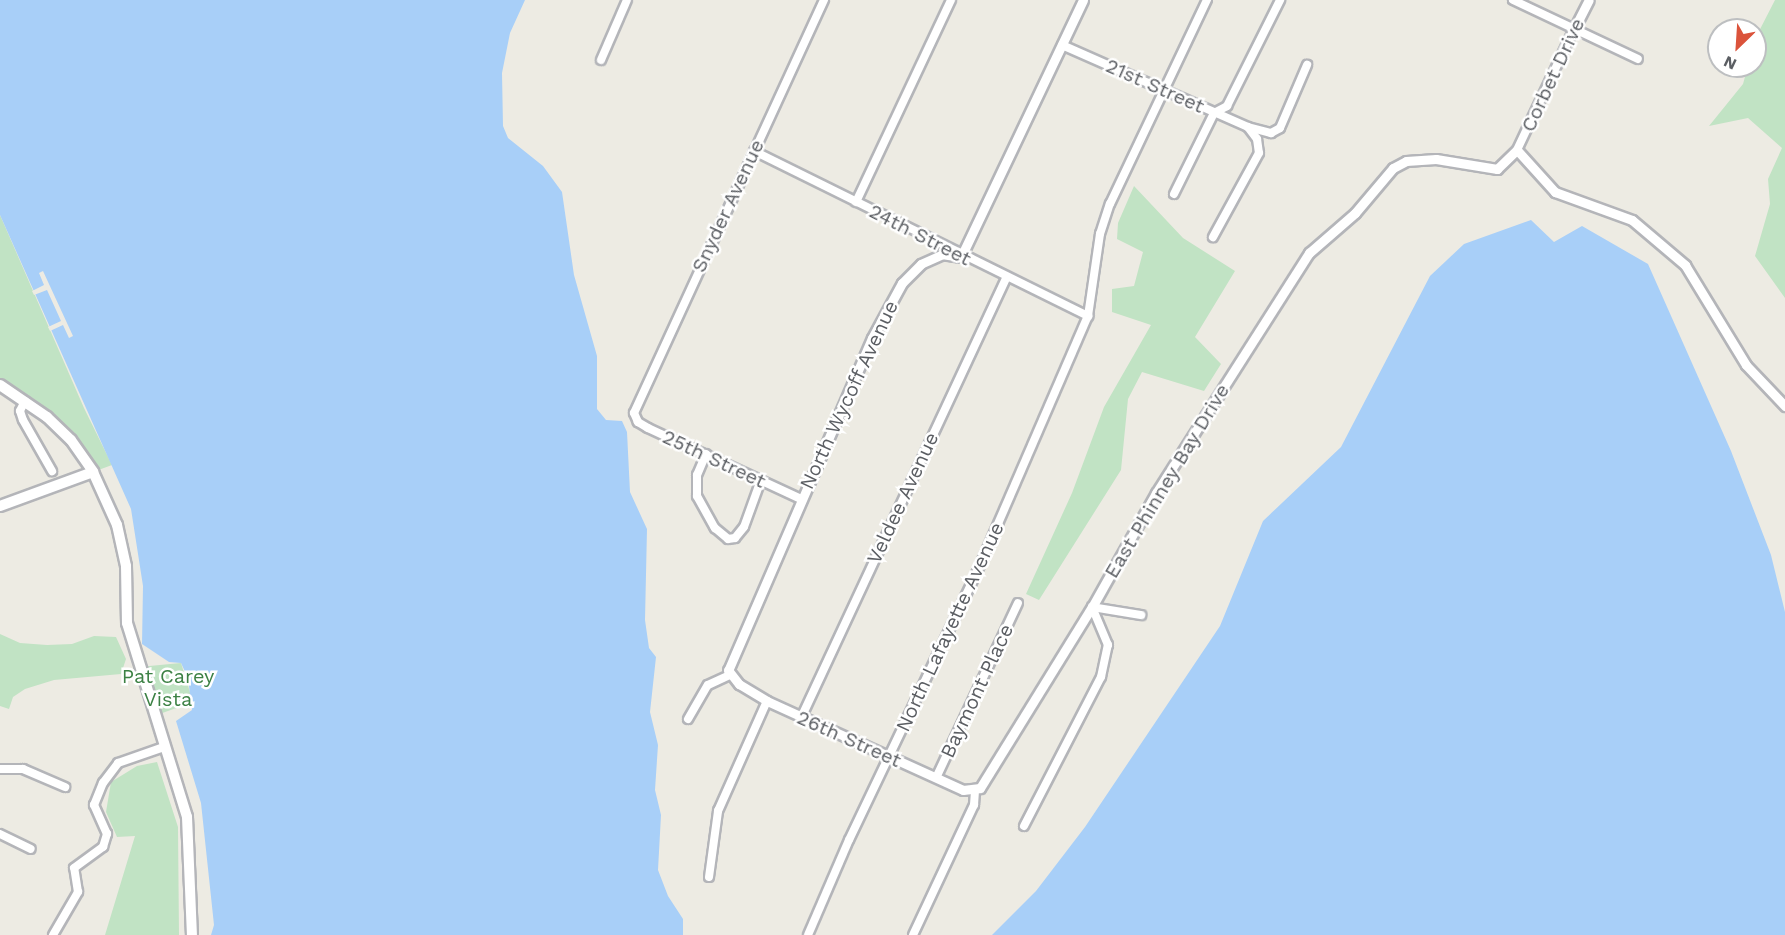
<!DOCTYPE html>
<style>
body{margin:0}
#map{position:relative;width:1785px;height:935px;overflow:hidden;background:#edebe3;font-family:"Work Sans",sans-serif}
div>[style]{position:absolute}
.green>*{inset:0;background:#c1e3c4}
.water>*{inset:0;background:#a8cff8}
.pier>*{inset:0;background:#edebe3}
.roads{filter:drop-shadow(2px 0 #b4b5b9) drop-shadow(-2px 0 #b4b5b9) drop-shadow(0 2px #b4b5b9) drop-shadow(0 -2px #b4b5b9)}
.minor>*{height:8px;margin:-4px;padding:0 4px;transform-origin:4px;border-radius:4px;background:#fff}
.tertiary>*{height:9px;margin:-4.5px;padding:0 4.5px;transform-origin:4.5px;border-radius:4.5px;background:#fff}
.secondary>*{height:10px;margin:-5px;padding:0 5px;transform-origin:5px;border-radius:5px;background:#fff}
span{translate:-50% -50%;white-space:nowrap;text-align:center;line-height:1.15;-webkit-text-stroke:5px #fff;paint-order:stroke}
.street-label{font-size:20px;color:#5b5e63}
.park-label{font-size:20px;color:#3c8144}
.north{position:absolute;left:1707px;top:18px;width:60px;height:60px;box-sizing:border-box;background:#fff;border:2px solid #bdbfc1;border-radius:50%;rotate:205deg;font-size:16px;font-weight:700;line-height:24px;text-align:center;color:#5b5e63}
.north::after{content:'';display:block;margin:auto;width:21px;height:27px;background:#db533b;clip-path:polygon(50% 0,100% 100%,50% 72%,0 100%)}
</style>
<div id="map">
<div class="green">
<i style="clip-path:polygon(1775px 0,1785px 0,1785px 298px,1755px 256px,1770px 204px,1768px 179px,1782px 148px,1748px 118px,1709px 126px,1743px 84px,1748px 66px,1755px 66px,1755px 39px)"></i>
<i style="clip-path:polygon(1134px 186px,1183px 238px,1235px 271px,1195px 337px,1221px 364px,1204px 391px,1142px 372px,1128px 399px,1121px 470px,1039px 600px,1026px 594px,1072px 493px,1104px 407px,1151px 325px,1112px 312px,1112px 289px,1134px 286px,1143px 252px,1117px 239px,1118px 223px)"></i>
<i style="clip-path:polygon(0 215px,84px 408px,112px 465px,93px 472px,78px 448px,0 385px)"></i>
<i style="clip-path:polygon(0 634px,20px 643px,47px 645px,72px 644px,94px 636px,116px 637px,126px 659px,121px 674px,54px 680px,25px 689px,13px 697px,9px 709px,0 706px)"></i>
<i style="clip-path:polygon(181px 663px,193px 702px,154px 716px,139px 667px)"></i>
<i style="clip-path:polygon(157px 762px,178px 827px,179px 935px,105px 935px,135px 836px,117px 837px,106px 812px,111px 782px,137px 766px)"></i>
</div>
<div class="water">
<i style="clip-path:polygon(0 0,525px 0,510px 33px,502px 73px,503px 126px,508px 138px,543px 166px,562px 192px,574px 275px,597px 356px,597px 409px,606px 420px,622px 421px,627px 432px,630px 492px,647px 529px,645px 620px,649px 648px,656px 657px,650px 712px,658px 745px,655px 790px,661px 815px,658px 870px,668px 896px,683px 919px,683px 935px,211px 935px,214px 925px,201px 803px,176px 721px,192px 710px,188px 678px,181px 663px,169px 662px,142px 644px,143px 586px,131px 509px,0 215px)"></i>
<i style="clip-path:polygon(1531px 220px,1554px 242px,1582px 226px,1648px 264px,1731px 451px,1771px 555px,1785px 612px,1785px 935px,992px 935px,1036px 891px,1085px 827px,1220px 626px,1263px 521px,1341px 447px,1430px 276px,1464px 244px)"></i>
</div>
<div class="pier">
<i style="clip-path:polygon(43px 271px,73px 336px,69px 338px,63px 325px,50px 331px,48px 327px,61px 321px,47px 290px,34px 295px,32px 291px,44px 285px,39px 273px)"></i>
</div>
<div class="roads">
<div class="minor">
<i style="left:1513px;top:0;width:138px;rotate:25.3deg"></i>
<i style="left:1062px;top:45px;width:203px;rotate:23.8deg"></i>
<i style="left:1248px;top:127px;width:15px;rotate:53deg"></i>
<i style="left:1257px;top:139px;width:14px;rotate:82deg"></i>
<i style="left:1259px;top:153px;width:96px;rotate:118.7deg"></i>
<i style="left:601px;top:60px;width:65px;rotate:-66.6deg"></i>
<i style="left:1248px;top:127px;width:24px;rotate:15deg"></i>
<i style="left:1271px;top:133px;width:10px;rotate:-29deg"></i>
<i style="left:1280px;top:128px;width:69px;rotate:-66.8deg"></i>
<i style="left:1517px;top:150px;width:136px;rotate:-64.8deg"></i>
<i style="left:754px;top:151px;width:373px;rotate:26.3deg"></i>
<i style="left:1174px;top:194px;width:90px;rotate:-63.7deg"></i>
<i style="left:1214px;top:113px;width:15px;rotate:-28deg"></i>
<i style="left:1227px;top:106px;width:119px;rotate:-63.4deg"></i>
<i style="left:856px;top:202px;width:223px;rotate:-64.8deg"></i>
<i style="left:25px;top:401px;width:11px;rotate:117deg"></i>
<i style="left:20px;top:411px;width:9px;rotate:72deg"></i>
<i style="left:23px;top:420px;width:59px;rotate:60.4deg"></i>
<i style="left:706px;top:454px;width:23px;rotate:113deg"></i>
<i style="left:697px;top:475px;width:21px;rotate:90deg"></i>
<i style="left:697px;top:496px;width:37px;rotate:61deg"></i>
<i style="left:715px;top:528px;width:17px;rotate:40deg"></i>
<i style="left:728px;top:539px;width:7px;rotate:-8deg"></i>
<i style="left:735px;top:538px;width:14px;rotate:-51deg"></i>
<i style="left:744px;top:527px;width:50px;rotate:-70.1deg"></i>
<i style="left:801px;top:499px;width:169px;rotate:-155.1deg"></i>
<i style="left:648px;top:428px;width:12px;rotate:-149deg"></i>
<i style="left:638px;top:422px;width:10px;rotate:-114deg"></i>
<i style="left:634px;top:413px;width:455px;rotate:-65.3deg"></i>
<i style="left:1092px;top:607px;width:50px;rotate:9.3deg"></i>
<i style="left:801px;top:718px;width:485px;rotate:-65deg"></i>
<i style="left:688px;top:719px;width:39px;rotate:-60deg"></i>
<i style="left:708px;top:685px;width:23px;rotate:-25deg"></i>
<i style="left:0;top:769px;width:23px"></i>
<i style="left:23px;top:769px;width:46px;rotate:23.2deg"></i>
<i style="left:936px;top:778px;width:193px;rotate:-64.9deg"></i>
<i style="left:1024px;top:826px;width:168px;rotate:-62.7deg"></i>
<i style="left:1101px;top:677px;width:33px;rotate:-78deg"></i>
<i style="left:1108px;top:645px;width:41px;rotate:-112.8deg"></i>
<i style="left:0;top:834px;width:34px;rotate:26deg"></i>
<i style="left:709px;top:877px;width:67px;rotate:-82.2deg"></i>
<i style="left:718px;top:811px;width:120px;rotate:-66deg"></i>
<i style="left:53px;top:935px;width:50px;rotate:-59.8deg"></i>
<i style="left:78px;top:892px;width:24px;rotate:-99deg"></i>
<i style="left:74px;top:868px;width:36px;rotate:-36deg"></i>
<i style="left:103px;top:847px;width:14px;rotate:-73deg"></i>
<i style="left:107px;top:834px;width:32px;rotate:-114deg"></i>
<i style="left:94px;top:805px;width:24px;rotate:-68deg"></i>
<i style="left:103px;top:783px;width:25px;rotate:-53deg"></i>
<i style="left:118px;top:763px;width:49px;rotate:-19.2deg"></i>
<i style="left:808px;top:935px;width:103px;rotate:-66.7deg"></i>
<i style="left:849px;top:840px;width:307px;rotate:-64.5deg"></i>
<i style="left:981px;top:563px;width:269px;rotate:-66.6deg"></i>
<i style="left:1088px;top:316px;width:83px;rotate:-81.7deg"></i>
<i style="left:1100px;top:234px;width:32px;rotate:-72deg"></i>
<i style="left:1110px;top:204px;width:226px;rotate:-64.6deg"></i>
<i style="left:913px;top:935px;width:144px;rotate:-64.9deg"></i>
<i style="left:974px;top:805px;width:15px;rotate:-86deg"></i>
</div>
<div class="tertiary">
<i style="left:1083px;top:0;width:284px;rotate:115.4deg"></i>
<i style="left:961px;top:257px;width:18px;rotate:-171deg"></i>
<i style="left:943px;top:254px;width:24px;rotate:156deg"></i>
<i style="left:921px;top:264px;width:27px;rotate:135deg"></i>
<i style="left:902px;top:283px;width:63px;rotate:118.6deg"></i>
<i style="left:872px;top:338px;width:362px;rotate:113.4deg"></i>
<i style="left:728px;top:670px;width:18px;rotate:52deg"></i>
<i style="left:739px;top:684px;width:33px;rotate:31deg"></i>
<i style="left:767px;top:701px;width:215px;rotate:24.4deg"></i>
<i style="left:963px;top:790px;width:17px;rotate:-7deg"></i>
<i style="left:980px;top:788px;width:213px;rotate:-58.3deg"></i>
<i style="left:1092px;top:607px;width:131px;rotate:-60.7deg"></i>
<i style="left:1156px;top:493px;width:285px;rotate:-57.5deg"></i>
<i style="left:1309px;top:253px;width:61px;rotate:-41deg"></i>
<i style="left:1355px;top:213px;width:59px;rotate:-49.8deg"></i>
<i style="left:1393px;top:168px;width:15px;rotate:-28deg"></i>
<i style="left:1406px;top:161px;width:30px;rotate:-4deg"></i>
<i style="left:1436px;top:159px;width:62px;rotate:9.3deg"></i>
<i style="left:1497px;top:169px;width:28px;rotate:-44deg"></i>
<i style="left:1517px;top:150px;width:57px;rotate:47.9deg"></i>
<i style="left:1555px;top:192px;width:82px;rotate:20deg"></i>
<i style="left:1632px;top:220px;width:70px;rotate:40.3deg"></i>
<i style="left:1685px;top:265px;width:117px;rotate:58.6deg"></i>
<i style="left:1746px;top:365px;width:57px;rotate:46.4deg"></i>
<i style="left:1575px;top:27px;width:30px;rotate:-63deg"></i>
</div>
<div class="secondary">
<i style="left:0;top:385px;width:57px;rotate:34.2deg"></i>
<i style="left:47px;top:417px;width:33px;rotate:44deg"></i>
<i style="left:71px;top:440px;width:39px;rotate:55deg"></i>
<i style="left:93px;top:472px;width:58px;rotate:65.6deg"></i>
<i style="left:117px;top:525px;width:42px;rotate:77.6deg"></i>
<i style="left:126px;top:566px;width:57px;rotate:89deg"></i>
<i style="left:127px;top:623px;width:203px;rotate:72.8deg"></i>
<i style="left:187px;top:817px;width:118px;rotate:87.6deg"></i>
<i style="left:0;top:506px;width:99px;rotate:-20.1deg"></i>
</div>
</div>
<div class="street-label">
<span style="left:1553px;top:75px;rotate:-65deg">Corbet Drive</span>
<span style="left:1155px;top:86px;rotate:24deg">21st Street</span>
<span style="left:728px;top:206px;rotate:-65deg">Snyder Avenue</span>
<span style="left:920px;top:235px;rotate:27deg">24th Street</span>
<span style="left:849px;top:395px;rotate:-65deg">North Wycoff Avenue</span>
<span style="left:714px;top:459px;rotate:25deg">25th Street</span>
<span style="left:1167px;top:481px;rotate:-59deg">East Phinney Bay Drive</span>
<span style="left:903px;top:498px;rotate:-65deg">Veldee Avenue</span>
<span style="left:950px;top:627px;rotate:-65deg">North Lafayette Avenue</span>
<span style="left:977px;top:691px;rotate:-65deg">Baymont Place</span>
<span style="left:849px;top:739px;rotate:24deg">26th Street</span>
</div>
<div class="park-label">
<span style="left:168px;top:688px">Pat Carey<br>Vista</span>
</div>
<div class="north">N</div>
</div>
